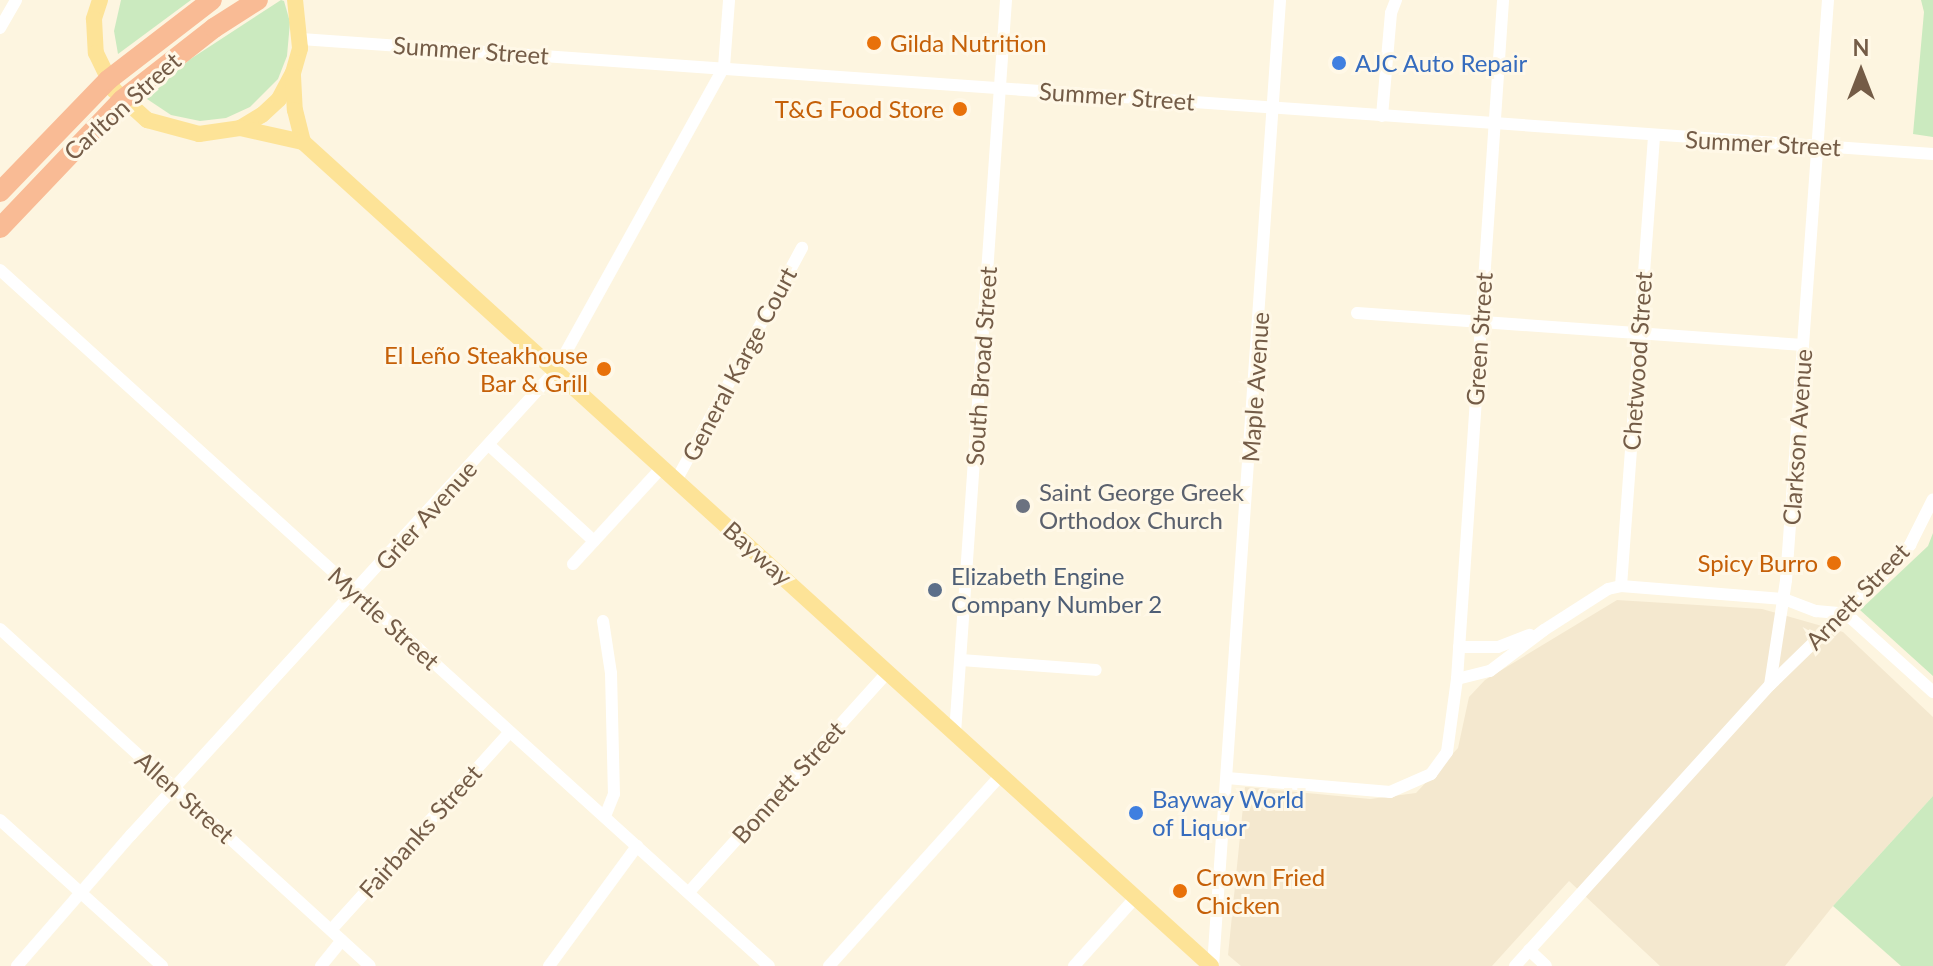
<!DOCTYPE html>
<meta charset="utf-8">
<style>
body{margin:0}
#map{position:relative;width:1933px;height:966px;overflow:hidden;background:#fdf5e0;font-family:Lato,sans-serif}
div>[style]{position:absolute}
.residential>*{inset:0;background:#f4e8cf}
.green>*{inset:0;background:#cbeabf}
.minor>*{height:12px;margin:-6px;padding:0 6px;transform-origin:6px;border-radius:6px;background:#fff}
.major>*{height:16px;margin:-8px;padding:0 8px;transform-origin:8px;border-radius:8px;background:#fde397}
.highway>*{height:20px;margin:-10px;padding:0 10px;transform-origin:10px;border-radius:10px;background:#f9bb95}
.dots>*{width:22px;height:22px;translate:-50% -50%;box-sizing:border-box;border:4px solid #fff8e7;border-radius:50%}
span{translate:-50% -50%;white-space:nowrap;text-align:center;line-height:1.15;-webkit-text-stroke:6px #fff8e7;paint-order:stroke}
.food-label{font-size:24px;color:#c56008}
.left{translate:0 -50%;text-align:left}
.right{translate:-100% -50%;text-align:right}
.street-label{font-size:24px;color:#745c47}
.shop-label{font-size:24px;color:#366cbe}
.worship-label{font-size:24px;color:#5b616d}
.service-label{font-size:24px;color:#4e5e75}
.north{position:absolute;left:1821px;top:32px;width:80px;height:80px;-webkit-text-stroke:6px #fff8e7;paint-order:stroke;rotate:0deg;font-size:22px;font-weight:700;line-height:32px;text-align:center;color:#745c47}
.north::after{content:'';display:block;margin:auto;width:28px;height:36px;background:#745c47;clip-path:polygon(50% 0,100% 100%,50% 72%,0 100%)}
</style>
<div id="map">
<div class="residential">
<i style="clip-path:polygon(1617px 600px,1762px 609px,1843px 632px,1933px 717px,1933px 796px,1833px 906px,1785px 966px,1660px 966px,1569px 881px,1492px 966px,1241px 966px,1228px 955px,1245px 787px,1370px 799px,1416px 793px,1458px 748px,1469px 697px,1485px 680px)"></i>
</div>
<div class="green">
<i style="clip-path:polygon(121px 0,191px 0,118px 54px,114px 31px)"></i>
<i style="clip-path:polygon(281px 0,284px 1px,290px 22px,287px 56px,278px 79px,250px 107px,226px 118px,200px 121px,171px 115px,147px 99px,189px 60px)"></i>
<i style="clip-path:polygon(1921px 0,1933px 0,1933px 137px,1913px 134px,1924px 12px)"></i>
<i style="clip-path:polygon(1933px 533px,1933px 676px,1860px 610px,1928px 546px)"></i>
<i style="clip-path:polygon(1933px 796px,1933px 966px,1901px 966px,1833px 906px)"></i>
</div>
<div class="minor">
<i style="left:0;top:28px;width:32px;rotate:-60deg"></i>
<i style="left:301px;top:39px;width:1636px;rotate:4.03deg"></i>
<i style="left:1382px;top:116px;width:103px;rotate:-85deg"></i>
<i style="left:1391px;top:13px;width:14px;rotate:-69deg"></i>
<i style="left:0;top:270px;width:1037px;rotate:42.15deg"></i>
<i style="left:1357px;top:313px;width:447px;rotate:4.1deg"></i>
<i style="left:490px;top:446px;width:141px;rotate:42.4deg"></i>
<i style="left:677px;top:479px;width:263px;rotate:-61.6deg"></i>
<i style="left:573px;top:564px;width:133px;rotate:-47.4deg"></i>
<i style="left:1621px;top:586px;width:450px;rotate:-85.8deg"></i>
<i style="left:603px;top:621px;width:53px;rotate:81.3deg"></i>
<i style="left:611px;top:673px;width:121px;rotate:88.6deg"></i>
<i style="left:614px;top:794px;width:24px;rotate:112deg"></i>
<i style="left:0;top:629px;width:500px;rotate:42.33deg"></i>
<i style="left:1459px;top:647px;width:39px"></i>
<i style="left:1498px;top:647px;width:34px;rotate:-21deg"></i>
<i style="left:961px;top:660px;width:135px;rotate:4.2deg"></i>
<i style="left:1457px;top:679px;width:34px;rotate:-14deg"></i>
<i style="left:1490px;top:671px;width:68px;rotate:-37.2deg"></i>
<i style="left:1544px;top:630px;width:76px;rotate:-32.6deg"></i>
<i style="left:1608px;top:589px;width:13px;rotate:-13deg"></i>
<i style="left:1621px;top:586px;width:164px;rotate:4.6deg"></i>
<i style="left:1784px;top:599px;width:34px;rotate:21deg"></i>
<i style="left:1816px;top:611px;width:25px;rotate:5deg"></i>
<i style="left:1841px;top:613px;width:13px;rotate:29deg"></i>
<i style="left:1852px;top:619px;width:109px;rotate:42deg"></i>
<i style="left:1770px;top:685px;width:106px;rotate:-81.3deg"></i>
<i style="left:1786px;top:580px;width:582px;rotate:-85.86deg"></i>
<i style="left:955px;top:733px;width:735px;rotate:-86.02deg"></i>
<i style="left:1227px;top:778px;width:164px;rotate:4.9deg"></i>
<i style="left:1390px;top:792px;width:45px;rotate:-23.7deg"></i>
<i style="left:1431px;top:774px;width:27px;rotate:-54deg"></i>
<i style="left:1447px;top:752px;width:74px;rotate:-82.2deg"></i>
<i style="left:1457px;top:679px;width:681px;rotate:-86.12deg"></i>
<i style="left:0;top:820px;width:218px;rotate:42deg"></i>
<i style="left:689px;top:892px;width:297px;rotate:-47.9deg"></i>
<i style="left:331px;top:930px;width:267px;rotate:-47.9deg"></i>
<i style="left:1529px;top:950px;width:23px;rotate:43deg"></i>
<i style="left:17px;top:966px;width:174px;rotate:-49deg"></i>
<i style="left:131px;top:835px;width:630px;rotate:-47.57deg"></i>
<i style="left:556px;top:370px;width:346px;rotate:-61deg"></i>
<i style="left:724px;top:67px;width:67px;rotate:-85.7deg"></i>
<i style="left:321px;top:966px;width:33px;rotate:-51deg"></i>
<i style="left:549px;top:966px;width:149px;rotate:-53.7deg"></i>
<i style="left:829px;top:966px;width:257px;rotate:-48deg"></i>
<i style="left:1074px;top:966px;width:93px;rotate:-48.1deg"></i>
<i style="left:1213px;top:966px;width:968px;rotate:-86.03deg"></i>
<i style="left:1515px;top:966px;width:379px;rotate:-47.8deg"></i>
<i style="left:1770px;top:685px;width:161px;rotate:-44.2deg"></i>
<i style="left:1885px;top:573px;width:38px;rotate:-48deg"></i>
<i style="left:1910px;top:545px;width:51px;rotate:-63.4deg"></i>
</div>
<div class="major">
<i style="left:100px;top:0;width:20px;rotate:108deg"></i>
<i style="left:94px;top:19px;width:34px;rotate:87deg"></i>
<i style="left:96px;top:53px;width:41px;rotate:64.1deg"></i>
<i style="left:114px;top:90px;width:45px;rotate:42.3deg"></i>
<i style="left:147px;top:120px;width:54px;rotate:15.1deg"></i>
<i style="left:199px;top:134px;width:41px;rotate:-8.3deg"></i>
<i style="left:240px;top:128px;width:26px;rotate:-31deg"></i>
<i style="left:262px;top:115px;width:23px;rotate:-43deg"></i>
<i style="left:279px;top:99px;width:30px;rotate:-62deg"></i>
<i style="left:293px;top:73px;width:26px;rotate:-74deg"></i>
<i style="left:300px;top:48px;width:48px;rotate:-95.9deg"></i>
<i style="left:293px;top:76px;width:34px;rotate:87deg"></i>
<i style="left:295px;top:110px;width:33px;rotate:76deg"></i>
<i style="left:240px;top:128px;width:65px;rotate:12.5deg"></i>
<i style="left:303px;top:142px;width:1226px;rotate:42.22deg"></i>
</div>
<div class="highway">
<i style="left:0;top:192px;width:156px;rotate:-46deg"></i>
<i style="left:108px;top:80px;width:131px;rotate:-37.6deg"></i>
<i style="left:0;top:228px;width:177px;rotate:-46.4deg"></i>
<i style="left:122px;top:100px;width:117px;rotate:-38deg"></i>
<i style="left:214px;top:28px;width:52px;rotate:-32.5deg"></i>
</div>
<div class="dots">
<i style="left:874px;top:43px;background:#e8710a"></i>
<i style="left:1339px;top:63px;background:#3f7fe0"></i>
<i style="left:960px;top:109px;background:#e8710a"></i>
<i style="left:604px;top:369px;background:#e8710a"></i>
<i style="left:1023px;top:506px;background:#6b7280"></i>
<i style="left:1834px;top:563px;background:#e8710a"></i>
<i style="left:935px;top:590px;background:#5c6f8a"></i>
<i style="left:1136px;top:813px;background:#3f7fe0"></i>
<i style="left:1180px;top:891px;background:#e8710a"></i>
</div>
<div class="food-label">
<span class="left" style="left:890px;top:43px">Gilda Nutrition</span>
<span class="right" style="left:944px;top:109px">T&amp;G Food Store</span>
<span class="right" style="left:588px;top:369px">El Leño Steakhouse<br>Bar &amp; Grill</span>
<span class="right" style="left:1818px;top:563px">Spicy Burro</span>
<span class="left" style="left:1196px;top:891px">Crown Fried<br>Chicken</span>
</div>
<div class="street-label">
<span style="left:471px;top:50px;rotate:4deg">Summer Street</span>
<span style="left:1117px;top:96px;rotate:4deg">Summer Street</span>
<span style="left:122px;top:106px;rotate:-42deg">Carlton Street</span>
<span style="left:1763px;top:143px;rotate:3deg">Summer Street</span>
<span style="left:1479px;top:339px;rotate:-86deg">Green Street</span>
<span style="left:1637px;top:361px;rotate:-86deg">Chetwood Street</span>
<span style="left:739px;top:364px;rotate:-62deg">General Karge Court</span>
<span style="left:981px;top:366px;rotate:-86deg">South Broad Street</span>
<span style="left:1255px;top:387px;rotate:-86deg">Maple Avenue</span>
<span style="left:1797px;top:437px;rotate:-86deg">Clarkson Avenue</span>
<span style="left:426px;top:515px;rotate:-48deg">Grier Avenue</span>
<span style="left:758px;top:553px;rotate:42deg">Bayway</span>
<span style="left:1857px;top:596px;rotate:-46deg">Arnett Street</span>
<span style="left:384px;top:618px;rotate:42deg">Myrtle Street</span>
<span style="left:788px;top:782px;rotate:-48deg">Bonnett Street</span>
<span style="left:185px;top:797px;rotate:42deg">Allen Street</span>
<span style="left:420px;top:831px;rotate:-48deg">Fairbanks Street</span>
</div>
<div class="shop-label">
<span class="left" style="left:1355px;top:63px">AJC Auto Repair</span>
<span class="left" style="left:1152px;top:813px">Bayway World<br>of Liquor</span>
</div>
<div class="worship-label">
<span class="left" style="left:1039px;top:506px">Saint George Greek<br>Orthodox Church</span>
</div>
<div class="service-label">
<span class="left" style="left:951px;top:590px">Elizabeth Engine<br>Company Number 2</span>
</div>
<div class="north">N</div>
</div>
